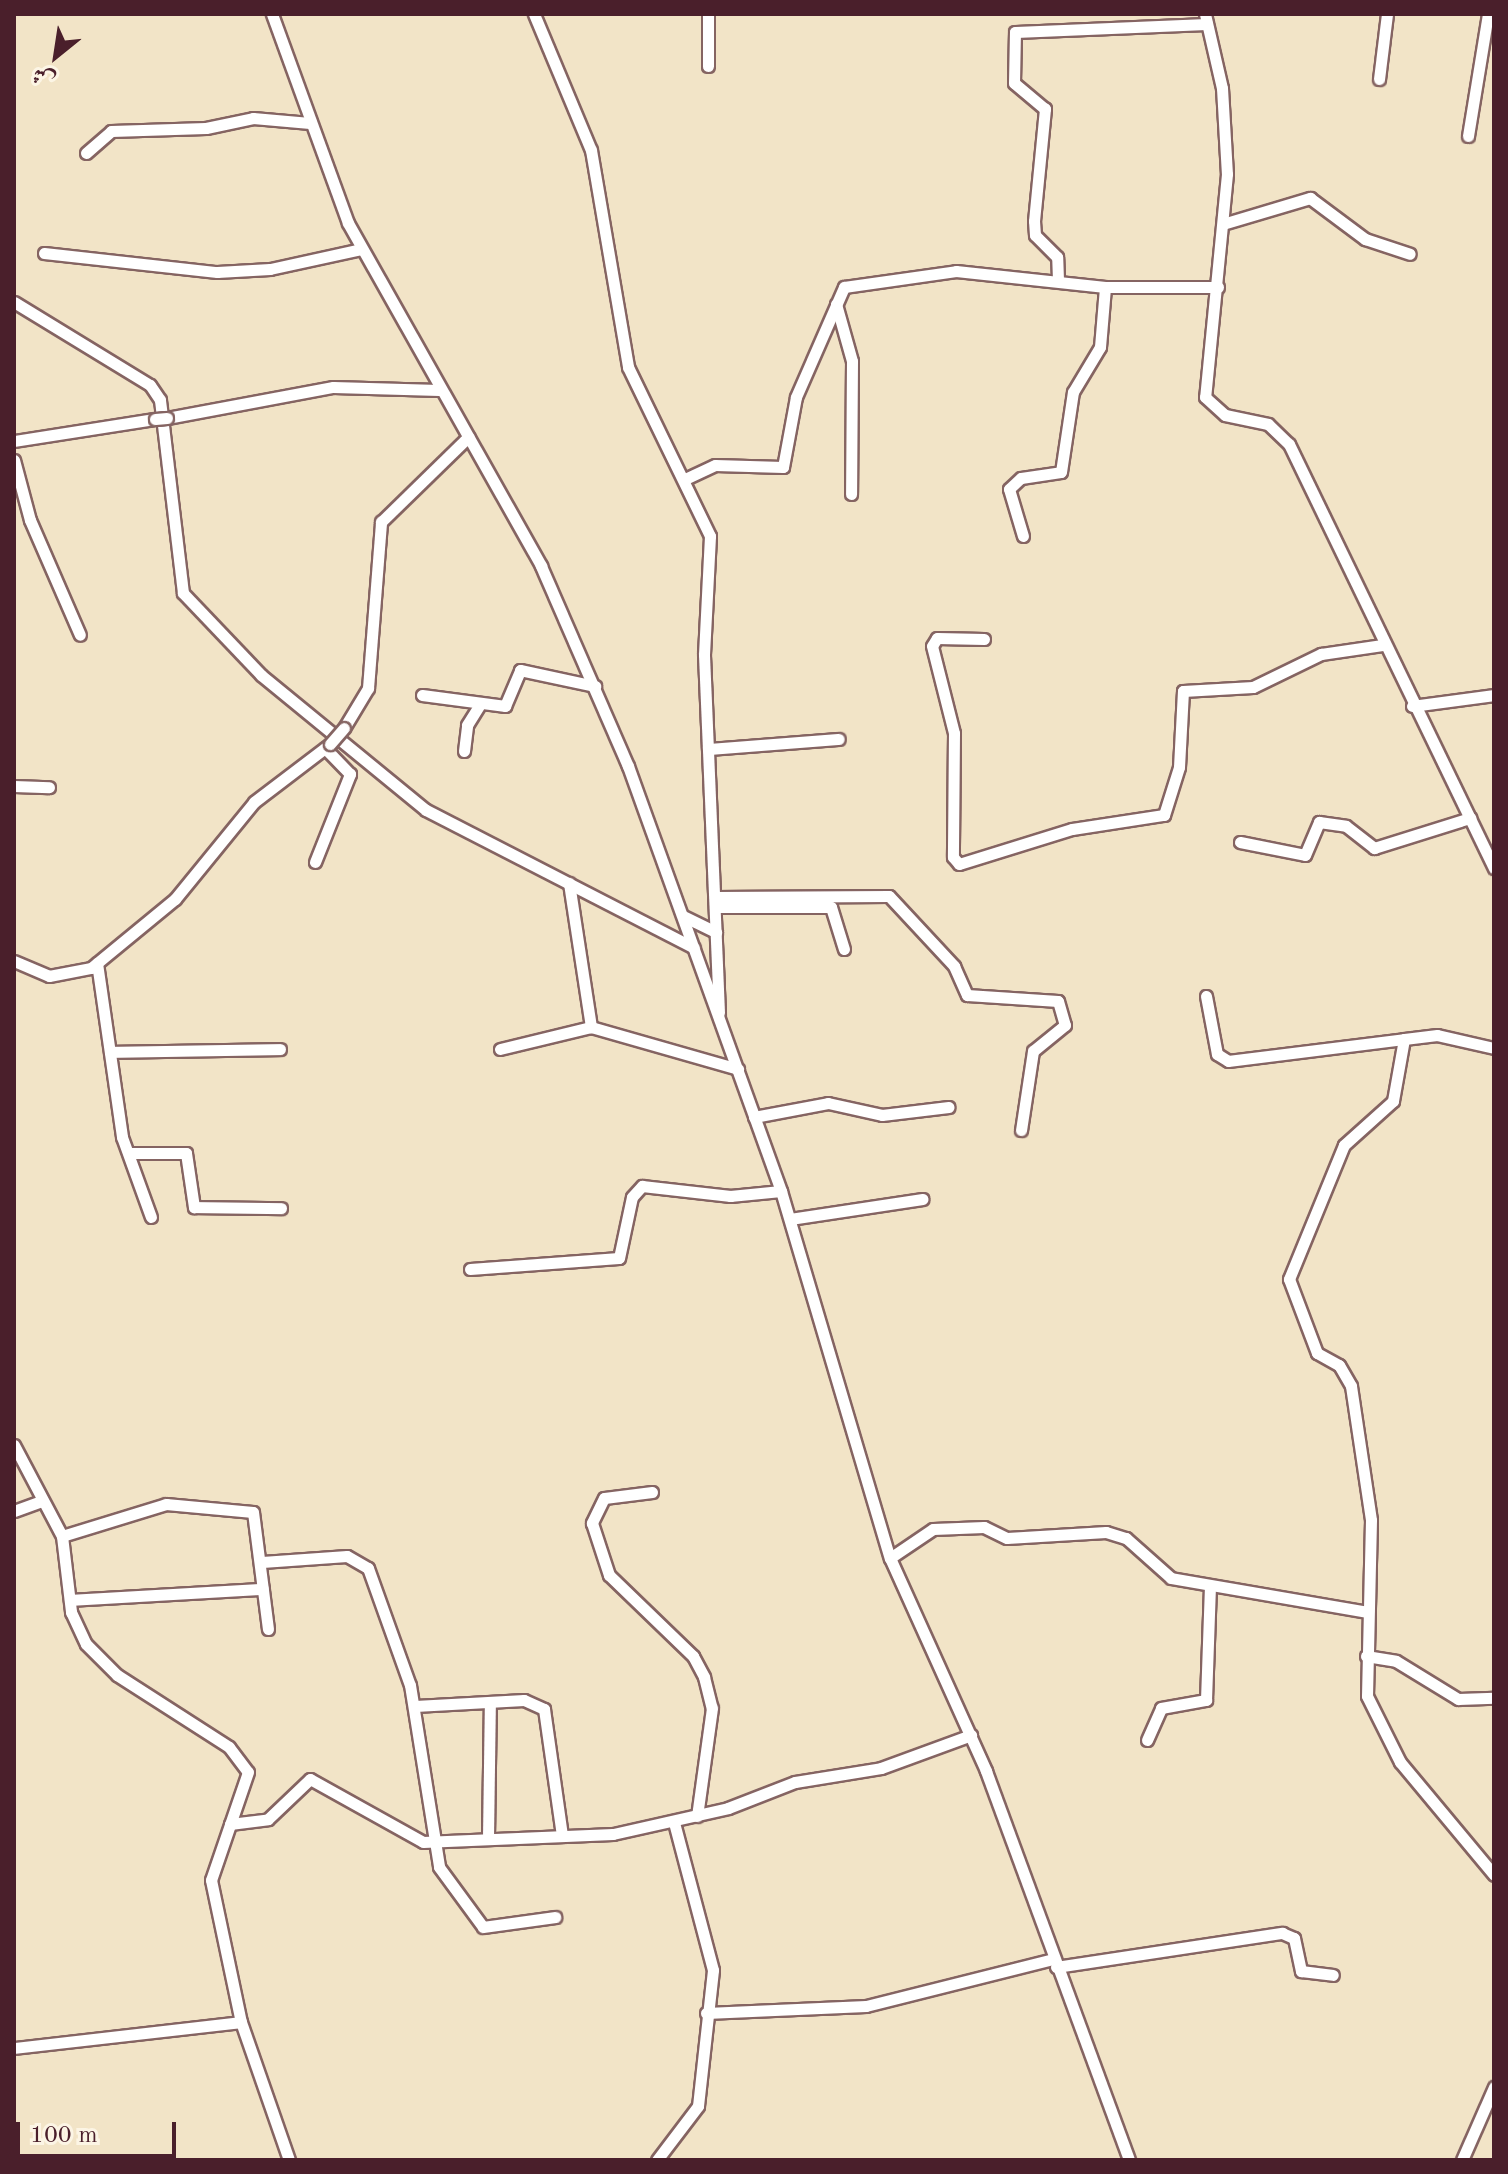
<!DOCTYPE html>
<meta charset="utf-8">
<style>
body{margin:0}
#map{position:relative;width:1508px;height:2174px;overflow:hidden;background:#f2e4c7;font-family:"Old Standard TT",Amiri,serif}
div>[style]{position:absolute}
.roads{filter:drop-shadow(2px 0 #856462) drop-shadow(-2px 0 #856462) drop-shadow(0 2px #856462) drop-shadow(0 -2px #856462)}
.street>*{height:11px;margin:-5.5px;padding:0 5.5px;transform-origin:5.5px;border-radius:5.5px;background:#fff}
.bridges{filter:drop-shadow(2px 0 #856462) drop-shadow(-2px 0 #856462) drop-shadow(0 2px #856462) drop-shadow(0 -2px #856462)}
.street-bridge>*{height:11px;margin:-5.5px;padding:0 5.5px;transform-origin:5.5px;border-radius:5.5px;background:#fff}
span{translate:-50% -50%;white-space:nowrap;text-align:center;line-height:1.15;-webkit-text-stroke:6px #fcf5e5;paint-order:stroke}
.frame{position:absolute;inset:0;border:16px solid #4a1f2b;pointer-events:none}
.north{position:absolute;left:16px;top:16px;width:80px;height:80px;-webkit-text-stroke:6px #fcf5e5;paint-order:stroke;rotate:210deg;font-size:22px;font-weight:700;line-height:32px;text-align:center;color:#4a1f2b}
.north::after{content:'';display:block;margin:auto;width:28px;height:36px;background:#4a1f2b;clip-path:polygon(50% 0,100% 100%,50% 72%,0 100%)}
.scale{position:absolute;left:16px;top:2122px;width:160px;height:36px;box-sizing:border-box;border:4px solid #4a1f2b;border-top:0;padding-left:10px;font-size:24px;line-height:28px;white-space:nowrap;color:#4a1f2b;-webkit-text-stroke:6px #fcf5e5;paint-order:stroke}
</style>
<div id="map">
<div class="roads">
<div class="street">
<i style="left:272px;top:14px;width:222px;rotate:70deg"></i>
<i style="left:348px;top:223px;width:394px;rotate:60.6deg"></i>
<i style="left:541px;top:566px;width:218px;rotate:66.5deg"></i>
<i style="left:628px;top:766px;width:452px;rotate:70.2deg"></i>
<i style="left:781px;top:1191px;width:383px;rotate:73.5deg"></i>
<i style="left:890px;top:1558px;width:234px;rotate:65.7deg"></i>
<i style="left:986px;top:1771px;width:414px;rotate:69.8deg"></i>
<i style="left:534px;top:14px;width:147px;rotate:67.3deg"></i>
<i style="left:591px;top:150px;width:220px;rotate:80.3deg"></i>
<i style="left:628px;top:367px;width:188px;rotate:64.1deg"></i>
<i style="left:710px;top:536px;width:119px;rotate:92.9deg"></i>
<i style="left:704px;top:655px;width:358px;rotate:87.6deg"></i>
<i style="left:708px;top:14px;width:52px;rotate:90deg"></i>
<i style="left:1205px;top:14px;width:76px;rotate:77.1deg"></i>
<i style="left:1222px;top:88px;width:86px;rotate:86.7deg"></i>
<i style="left:1227px;top:174px;width:224px;rotate:95.6deg"></i>
<i style="left:1205px;top:397px;width:27px;rotate:42deg"></i>
<i style="left:1225px;top:415px;width:44px;rotate:11.8deg"></i>
<i style="left:1268px;top:424px;width:29px;rotate:44deg"></i>
<i style="left:1289px;top:444px;width:471px;rotate:64.2deg"></i>
<i style="left:1379px;top:79px;width:65px;rotate:-83deg"></i>
<i style="left:1468px;top:136px;width:124px;rotate:-80.7deg"></i>
<i style="left:86px;top:153px;width:33px;rotate:-41deg"></i>
<i style="left:111px;top:131px;width:95px;rotate:-1.8deg"></i>
<i style="left:206px;top:128px;width:48px;rotate:-12deg"></i>
<i style="left:253px;top:118px;width:57px;rotate:5deg"></i>
<i style="left:1226px;top:223px;width:88px;rotate:-16.6deg"></i>
<i style="left:1310px;top:198px;width:69px;rotate:36.7deg"></i>
<i style="left:1365px;top:239px;width:47px;rotate:18.4deg"></i>
<i style="left:44px;top:253px;width:174px;rotate:6.3deg"></i>
<i style="left:217px;top:272px;width:53px;rotate:-3.2deg"></i>
<i style="left:270px;top:269px;width:93px;rotate:-12.4deg"></i>
<i style="left:1058px;top:280px;width:23px;rotate:-92deg"></i>
<i style="left:1057px;top:257px;width:31px;rotate:-135deg"></i>
<i style="left:1035px;top:235px;width:14px;rotate:-94deg"></i>
<i style="left:1034px;top:221px;width:113px;rotate:-84.4deg"></i>
<i style="left:1045px;top:109px;width:40px;rotate:-140deg"></i>
<i style="left:1014px;top:83px;width:51px;rotate:-88.9deg"></i>
<i style="left:1015px;top:32px;width:192px;rotate:-2.4deg"></i>
<i style="left:14px;top:302px;width:159px;rotate:31.4deg"></i>
<i style="left:150px;top:385px;width:18px;rotate:56deg"></i>
<i style="left:160px;top:400px;width:194px;rotate:83.2deg"></i>
<i style="left:183px;top:593px;width:113px;rotate:46.4deg"></i>
<i style="left:261px;top:675px;width:213px;rotate:39.3deg"></i>
<i style="left:426px;top:810px;width:301px;rotate:27.2deg"></i>
<i style="left:836px;top:304px;width:59px;rotate:74.3deg"></i>
<i style="left:852px;top:361px;width:133px;rotate:90.4deg"></i>
<i style="left:167px;top:418px;width:169px;rotate:-10.6deg"></i>
<i style="left:333px;top:387px;width:106px;rotate:1.6deg"></i>
<i style="left:14px;top:441px;width:143px;rotate:-8.9deg"></i>
<i style="left:14px;top:460px;width:62px;rotate:75.1deg"></i>
<i style="left:30px;top:520px;width:125px;rotate:66.5deg"></i>
<i style="left:685px;top:479px;width:33px;rotate:-25deg"></i>
<i style="left:715px;top:465px;width:68px;rotate:1.7deg"></i>
<i style="left:783px;top:467px;width:71px;rotate:-79.5deg"></i>
<i style="left:796px;top:397px;width:120px;rotate:-66.4deg"></i>
<i style="left:844px;top:287px;width:113px;rotate:-8.1deg"></i>
<i style="left:956px;top:271px;width:150px;rotate:6.1deg"></i>
<i style="left:1105px;top:287px;width:113px"></i>
<i style="left:1023px;top:536px;width:49px;rotate:-106.6deg"></i>
<i style="left:1009px;top:489px;width:16px;rotate:-43deg"></i>
<i style="left:1021px;top:478px;width:40px;rotate:-8.5deg"></i>
<i style="left:1061px;top:472px;width:81px;rotate:-81.5deg"></i>
<i style="left:1073px;top:392px;width:52px;rotate:-59deg"></i>
<i style="left:1100px;top:347px;width:60px;rotate:-85.2deg"></i>
<i style="left:984px;top:639px;width:47px;rotate:-178.8deg"></i>
<i style="left:937px;top:638px;width:9px;rotate:122deg"></i>
<i style="left:932px;top:646px;width:90px;rotate:75.8deg"></i>
<i style="left:954px;top:733px;width:124px;rotate:90.5deg"></i>
<i style="left:953px;top:857px;width:9px;rotate:49deg"></i>
<i style="left:959px;top:864px;width:118px;rotate:-17.2deg"></i>
<i style="left:1072px;top:829px;width:93px;rotate:-8.7deg"></i>
<i style="left:1164px;top:815px;width:50px;rotate:-72.6deg"></i>
<i style="left:1179px;top:767px;width:76px;rotate:-87deg"></i>
<i style="left:1183px;top:691px;width:70px;rotate:-3.3deg"></i>
<i style="left:1253px;top:687px;width:76px;rotate:-25.9deg"></i>
<i style="left:1321px;top:654px;width:62px;rotate:-8.4deg"></i>
<i style="left:422px;top:695px;width:84px;rotate:7.5deg"></i>
<i style="left:505px;top:706px;width:39px;rotate:-67deg"></i>
<i style="left:520px;top:670px;width:77px;rotate:12deg"></i>
<i style="left:1412px;top:706px;width:83px;rotate:-7.6deg"></i>
<i style="left:344px;top:728px;width:47px;rotate:-59deg"></i>
<i style="left:368px;top:688px;width:167px;rotate:-85.5deg"></i>
<i style="left:381px;top:522px;width:122px;rotate:-44.3deg"></i>
<i style="left:708px;top:749px;width:131px;rotate:-4.4deg"></i>
<i style="left:464px;top:751px;width:26px;rotate:-83deg"></i>
<i style="left:467px;top:725px;width:22px;rotate:-58deg"></i>
<i style="left:14px;top:786px;width:35px;rotate:2deg"></i>
<i style="left:1240px;top:842px;width:66px;rotate:11.3deg"></i>
<i style="left:1305px;top:855px;width:36px;rotate:-67deg"></i>
<i style="left:1319px;top:822px;width:27px;rotate:8deg"></i>
<i style="left:1346px;top:826px;width:36px;rotate:38deg"></i>
<i style="left:1374px;top:848px;width:101px;rotate:-17.4deg"></i>
<i style="left:315px;top:862px;width:95px;rotate:-68.3deg"></i>
<i style="left:350px;top:774px;width:36px;rotate:-134deg"></i>
<i style="left:569px;top:883px;width:146px;rotate:81.3deg"></i>
<i style="left:591px;top:1027px;width:153px;rotate:15.9deg"></i>
<i style="left:716px;top:897px;width:173px;rotate:-0.3deg"></i>
<i style="left:889px;top:896px;width:96px;rotate:47.1deg"></i>
<i style="left:954px;top:966px;width:32px;rotate:66deg"></i>
<i style="left:967px;top:995px;width:91px;rotate:3.8deg"></i>
<i style="left:1058px;top:1001px;width:25px;rotate:74deg"></i>
<i style="left:1065px;top:1025px;width:41px;rotate:140.9deg"></i>
<i style="left:1033px;top:1051px;width:80px;rotate:98.6deg"></i>
<i style="left:716px;top:907px;width:115px"></i>
<i style="left:831px;top:907px;width:44px;rotate:72.8deg"></i>
<i style="left:683px;top:916px;width:37px;rotate:26deg"></i>
<i style="left:14px;top:961px;width:38px;rotate:23deg"></i>
<i style="left:49px;top:976px;width:43px;rotate:-10.8deg"></i>
<i style="left:91px;top:968px;width:109px;rotate:-39.4deg"></i>
<i style="left:175px;top:899px;width:125px;rotate:-50.8deg"></i>
<i style="left:254px;top:802px;width:96px;rotate:-37.3deg"></i>
<i style="left:97px;top:963px;width:176px;rotate:81.8deg"></i>
<i style="left:122px;top:1137px;width:85px;rotate:70.1deg"></i>
<i style="left:1206px;top:996px;width:59px;rotate:79.3deg"></i>
<i style="left:1217px;top:1054px;width:13px;rotate:32deg"></i>
<i style="left:1228px;top:1061px;width:177px;rotate:-7.1deg"></i>
<i style="left:1494px;top:1048px;width:58px;rotate:-167.2deg"></i>
<i style="left:1437px;top:1035px;width:33px;rotate:173deg"></i>
<i style="left:1404px;top:1039px;width:63px;rotate:100.1deg"></i>
<i style="left:1393px;top:1101px;width:66px;rotate:138.1deg"></i>
<i style="left:1344px;top:1145px;width:145px;rotate:112.3deg"></i>
<i style="left:1289px;top:1279px;width:79px;rotate:69.3deg"></i>
<i style="left:1317px;top:1353px;width:25px;rotate:29deg"></i>
<i style="left:1339px;top:1365px;width:24px;rotate:60deg"></i>
<i style="left:1351px;top:1386px;width:135px;rotate:81.5deg"></i>
<i style="left:1371px;top:1520px;width:176px;rotate:91.3deg"></i>
<i style="left:1367px;top:1696px;width:74px;rotate:63.4deg"></i>
<i style="left:1400px;top:1762px;width:147px;rotate:50.2deg"></i>
<i style="left:500px;top:1049px;width:94px;rotate:-13.6deg"></i>
<i style="left:110px;top:1052px;width:170px;rotate:-1deg"></i>
<i style="left:754px;top:1117px;width:75px;rotate:-10.7deg"></i>
<i style="left:828px;top:1103px;width:55px;rotate:12.5deg"></i>
<i style="left:882px;top:1115px;width:67px;rotate:-6.8deg"></i>
<i style="left:129px;top:1153px;width:57px"></i>
<i style="left:186px;top:1153px;width:55px;rotate:81.6deg"></i>
<i style="left:194px;top:1207px;width:87px;rotate:0.7deg"></i>
<i style="left:790px;top:1219px;width:134px;rotate:-8.6deg"></i>
<i style="left:470px;top:1269px;width:149px;rotate:-4.2deg"></i>
<i style="left:619px;top:1258px;width:62px;rotate:-78deg"></i>
<i style="left:632px;top:1197px;width:15px;rotate:-48deg"></i>
<i style="left:642px;top:1186px;width:89px;rotate:6.5deg"></i>
<i style="left:730px;top:1196px;width:51px;rotate:-5.6deg"></i>
<i style="left:14px;top:1445px;width:103px;rotate:62.2deg"></i>
<i style="left:62px;top:1536px;width:77px;rotate:83.2deg"></i>
<i style="left:71px;top:1612px;width:35px;rotate:65deg"></i>
<i style="left:86px;top:1644px;width:44px;rotate:45deg"></i>
<i style="left:117px;top:1675px;width:133px;rotate:32.7deg"></i>
<i style="left:229px;top:1747px;width:31px;rotate:53deg"></i>
<i style="left:248px;top:1772px;width:114px;rotate:108.9deg"></i>
<i style="left:211px;top:1880px;width:145px;rotate:78.1deg"></i>
<i style="left:241px;top:2022px;width:146px;rotate:70.8deg"></i>
<i style="left:652px;top:1492px;width:48px;rotate:172.9deg"></i>
<i style="left:604px;top:1498px;width:28px;rotate:116deg"></i>
<i style="left:592px;top:1523px;width:55px;rotate:71.9deg"></i>
<i style="left:609px;top:1575px;width:117px;rotate:44deg"></i>
<i style="left:693px;top:1656px;width:24px;rotate:62deg"></i>
<i style="left:704px;top:1677px;width:32px;rotate:76deg"></i>
<i style="left:712px;top:1708px;width:109px;rotate:97.9deg"></i>
<i style="left:14px;top:1511px;width:30px;rotate:-20deg"></i>
<i style="left:62px;top:1536px;width:109px;rotate:-17.1deg"></i>
<i style="left:166px;top:1504px;width:87px;rotate:5.3deg"></i>
<i style="left:253px;top:1512px;width:118px;rotate:82.7deg"></i>
<i style="left:890px;top:1558px;width:52px;rotate:-34deg"></i>
<i style="left:933px;top:1529px;width:51px;rotate:-2.2deg"></i>
<i style="left:984px;top:1527px;width:25px;rotate:26deg"></i>
<i style="left:1007px;top:1538px;width:99px;rotate:-3.5deg"></i>
<i style="left:1106px;top:1532px;width:21px;rotate:17deg"></i>
<i style="left:1126px;top:1538px;width:60px;rotate:41.6deg"></i>
<i style="left:1171px;top:1578px;width:200px;rotate:9.8deg"></i>
<i style="left:262px;top:1562px;width:85px;rotate:-4deg"></i>
<i style="left:347px;top:1556px;width:24px;rotate:30deg"></i>
<i style="left:368px;top:1568px;width:124px;rotate:70.3deg"></i>
<i style="left:410px;top:1685px;width:184px;rotate:80.9deg"></i>
<i style="left:439px;top:1867px;width:74px;rotate:53.7deg"></i>
<i style="left:483px;top:1927px;width:73px;rotate:-7.9deg"></i>
<i style="left:70px;top:1600px;width:193px;rotate:-3.3deg"></i>
<i style="left:1366px;top:1656px;width:30px;rotate:9deg"></i>
<i style="left:1396px;top:1661px;width:73px;rotate:31.5deg"></i>
<i style="left:1458px;top:1699px;width:36px;rotate:-2deg"></i>
<i style="left:415px;top:1706px;width:109px;rotate:-3.2deg"></i>
<i style="left:524px;top:1700px;width:22px;rotate:24deg"></i>
<i style="left:544px;top:1709px;width:128px;rotate:81.9deg"></i>
<i style="left:1147px;top:1740px;width:35px;rotate:-66deg"></i>
<i style="left:1161px;top:1708px;width:46px;rotate:-10.1deg"></i>
<i style="left:1206px;top:1700px;width:114px;rotate:-88deg"></i>
<i style="left:230px;top:1824px;width:38px;rotate:-7deg"></i>
<i style="left:268px;top:1819px;width:58px;rotate:-43.6deg"></i>
<i style="left:310px;top:1779px;width:129px;rotate:29.1deg"></i>
<i style="left:423px;top:1842px;width:190px;rotate:-2.4deg"></i>
<i style="left:613px;top:1834px;width:118px;rotate:-12.7deg"></i>
<i style="left:728px;top:1808px;width:72px;rotate:-21.2deg"></i>
<i style="left:795px;top:1782px;width:87px;rotate:-9.2deg"></i>
<i style="left:881px;top:1768px;width:96px;rotate:-20.1deg"></i>
<i style="left:488px;top:1838px;width:136px;rotate:-89.2deg"></i>
<i style="left:1056px;top:1967px;width:229px;rotate:-8.6deg"></i>
<i style="left:1282px;top:1933px;width:13px;rotate:23deg"></i>
<i style="left:1294px;top:1938px;width:34px;rotate:78deg"></i>
<i style="left:1301px;top:1971px;width:32px;rotate:7deg"></i>
<i style="left:706px;top:2013px;width:160px;rotate:-2.5deg"></i>
<i style="left:866px;top:2006px;width:193px;rotate:-14.1deg"></i>
<i style="left:14px;top:2048px;width:228px;rotate:-6.5deg"></i>
<i style="left:657px;top:2160px;width:68px;rotate:-52.8deg"></i>
<i style="left:698px;top:2106px;width:137px;rotate:-83.7deg"></i>
<i style="left:713px;top:1970px;width:153px;rotate:-104.8deg"></i>
<i style="left:1462px;top:2160px;width:80px;rotate:-66.3deg"></i>
</div>
</div>
<div class="bridges">
<div class="street-bridge">
<i style="left:155px;top:419px;width:12px;rotate:-5deg"></i>
<i style="left:330px;top:744px;width:21px;rotate:-49deg"></i>
</div>
</div>
<div class="frame"></div>
<div class="north">ش</div>
<div class="scale">100 m</div>
</div>
